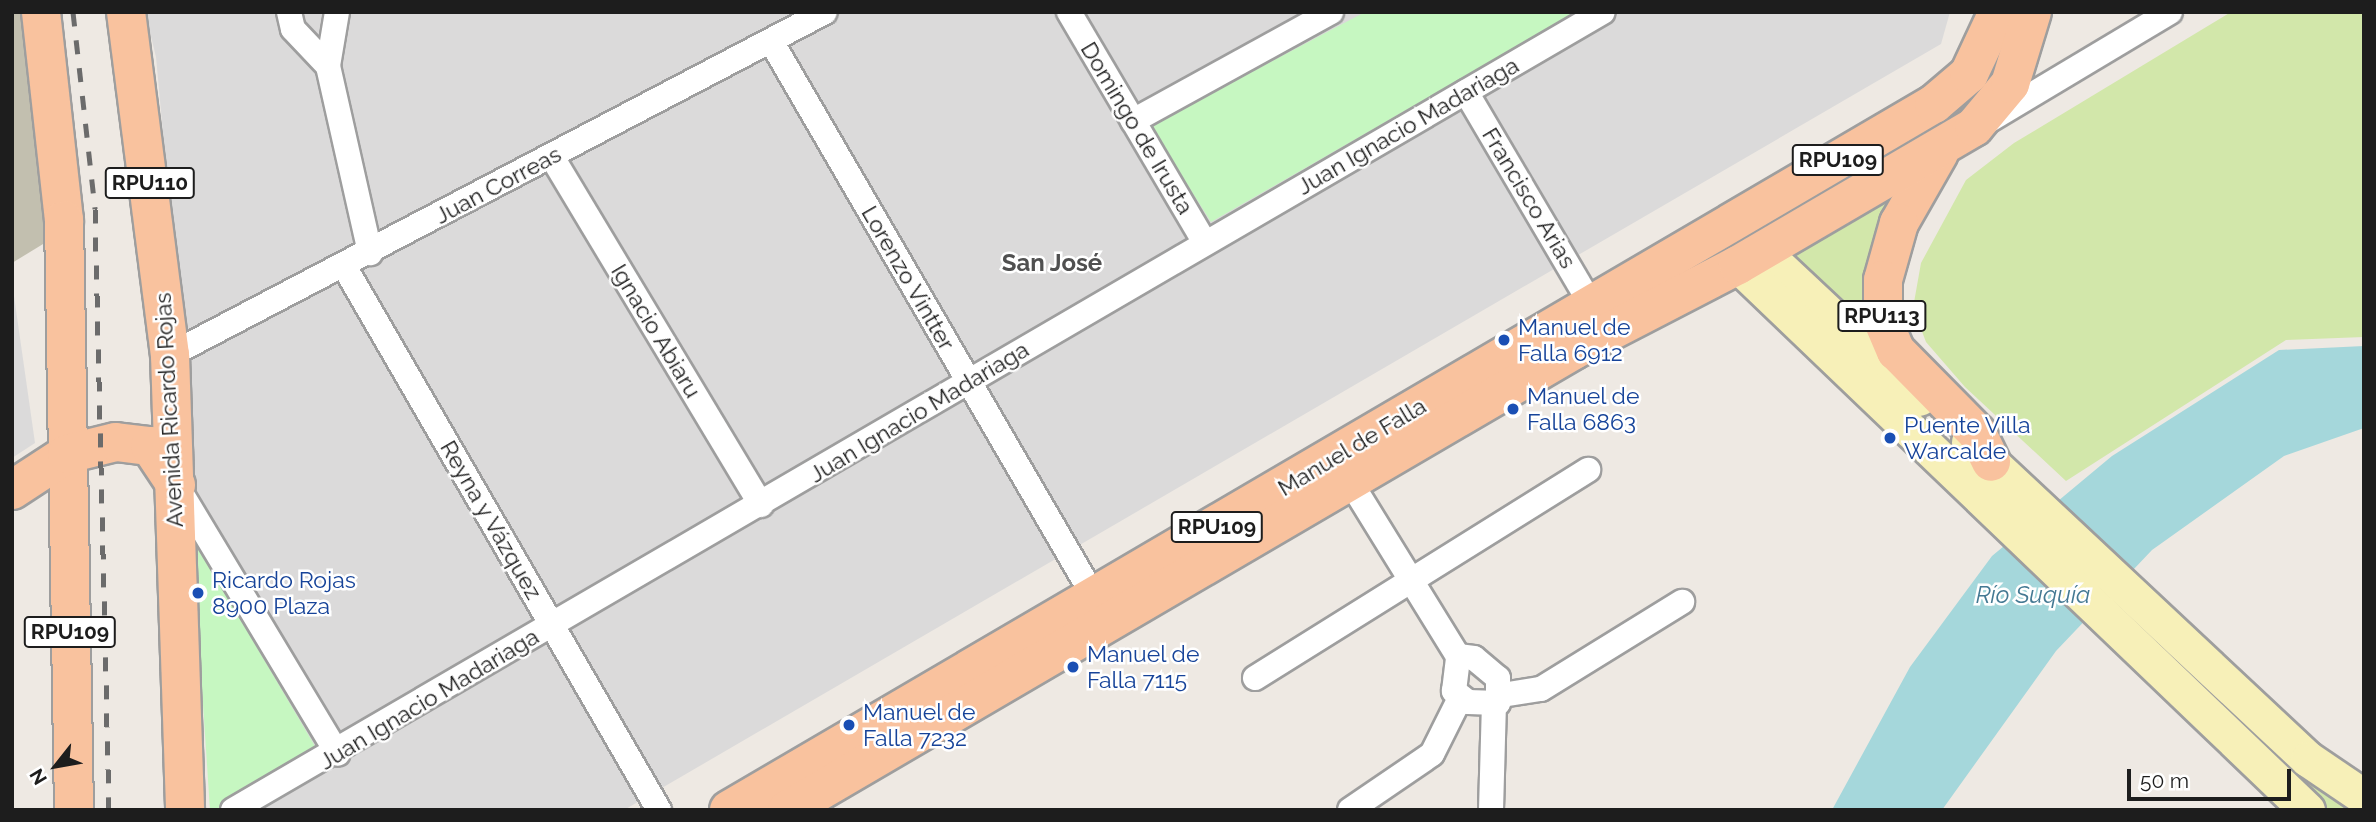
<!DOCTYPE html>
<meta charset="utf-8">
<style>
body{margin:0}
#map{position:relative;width:2376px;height:822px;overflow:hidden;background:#eee9e3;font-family:Raleway,sans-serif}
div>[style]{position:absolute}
.residential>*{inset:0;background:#dbdada}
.construction>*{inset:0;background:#c2bfaf}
.grass>*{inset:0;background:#d2e7aa}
.park>*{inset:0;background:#c6f7c1}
.water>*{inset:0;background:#a5d7db}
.roads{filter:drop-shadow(2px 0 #9e9e9e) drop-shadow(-2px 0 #9e9e9e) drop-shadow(0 2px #9e9e9e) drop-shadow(0 -2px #9e9e9e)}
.minor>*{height:24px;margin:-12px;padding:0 12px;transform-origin:12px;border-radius:12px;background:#fff}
.secondary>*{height:35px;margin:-17.5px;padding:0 17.5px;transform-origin:17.5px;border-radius:17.5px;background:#f7f0b8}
.primary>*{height:38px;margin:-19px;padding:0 19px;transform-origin:19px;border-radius:19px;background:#f9c29e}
.rail>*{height:5px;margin-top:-2.5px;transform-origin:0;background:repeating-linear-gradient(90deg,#6b6b6b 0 14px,transparent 0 28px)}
.dots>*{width:19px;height:19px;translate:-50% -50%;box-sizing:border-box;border:4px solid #fff;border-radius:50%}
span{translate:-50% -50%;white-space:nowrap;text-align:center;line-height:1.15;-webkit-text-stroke:5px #fff;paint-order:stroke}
.shield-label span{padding:2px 5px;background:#fff;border:2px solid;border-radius:5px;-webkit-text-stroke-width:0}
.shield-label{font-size:21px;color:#1d1d1d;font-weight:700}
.street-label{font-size:23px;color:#1d1d1d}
.transit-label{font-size:23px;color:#164399}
.left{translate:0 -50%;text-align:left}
.neighbourhood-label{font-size:24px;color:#505050;font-weight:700}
.water-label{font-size:24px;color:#447993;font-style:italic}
.frame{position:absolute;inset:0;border:14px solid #1d1d1d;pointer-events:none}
.north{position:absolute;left:21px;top:731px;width:70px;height:70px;-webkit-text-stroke:5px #fff;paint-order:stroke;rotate:239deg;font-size:19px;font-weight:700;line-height:28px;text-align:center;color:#1d1d1d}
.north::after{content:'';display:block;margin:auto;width:24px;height:32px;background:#1d1d1d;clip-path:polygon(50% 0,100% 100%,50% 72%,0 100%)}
.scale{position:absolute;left:2127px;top:769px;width:164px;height:32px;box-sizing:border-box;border:4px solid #1d1d1d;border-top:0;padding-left:9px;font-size:21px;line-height:24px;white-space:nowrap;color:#1d1d1d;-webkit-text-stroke:5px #fff;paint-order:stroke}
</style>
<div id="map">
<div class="residential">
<i style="clip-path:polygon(145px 12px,1950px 12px,1941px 44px,624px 810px,225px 810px,156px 57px)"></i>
<i style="clip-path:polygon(12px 282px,35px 443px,12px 458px)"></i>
</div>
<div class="construction">
<i style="clip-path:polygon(12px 12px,27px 12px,48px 241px,12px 263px)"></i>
</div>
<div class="grass">
<i style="clip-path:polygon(2231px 12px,2364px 12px,2364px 337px,2286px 340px,2066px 481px,1965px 387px,1926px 342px,1913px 308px,1921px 263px,1966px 180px,2014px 143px)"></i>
<i style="clip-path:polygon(1906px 180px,1868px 329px,1782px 253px)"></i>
<i style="clip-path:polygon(2175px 657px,2309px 783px,2352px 810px,2326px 810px)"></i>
</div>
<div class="park">
<i style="clip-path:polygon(1365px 12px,1577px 12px,1211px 222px,1150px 126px)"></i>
<i style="clip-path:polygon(192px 537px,319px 753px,219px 810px,210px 810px)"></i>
</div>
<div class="water">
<i style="clip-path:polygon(2364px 346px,2364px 428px,2284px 456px,2152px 550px,2056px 651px,1942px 810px,1832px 810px,1910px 667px,1992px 556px,2112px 456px,2279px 350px)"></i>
</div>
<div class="roads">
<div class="minor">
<i style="left:289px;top:12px;width:17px;rotate:77deg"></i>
<i style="left:293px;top:29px;width:51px;rotate:46.6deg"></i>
<i style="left:337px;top:12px;width:55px;rotate:99.5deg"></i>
<i style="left:328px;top:66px;width:192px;rotate:77.3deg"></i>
<i style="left:1069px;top:12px;width:268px;rotate:59.5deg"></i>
<i style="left:771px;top:41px;width:657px;rotate:59.84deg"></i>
<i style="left:1466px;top:92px;width:246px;rotate:59.5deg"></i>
<i style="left:1133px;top:121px;width:226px;rotate:-28.8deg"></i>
<i style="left:1988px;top:121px;width:212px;rotate:-30.9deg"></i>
<i style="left:552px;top:157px;width:406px;rotate:59deg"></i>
<i style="left:344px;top:266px;width:629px;rotate:59.93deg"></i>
<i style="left:170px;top:355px;width:739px;rotate:-27.64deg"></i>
<i style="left:1351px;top:483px;width:203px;rotate:58.3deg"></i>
<i style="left:178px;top:488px;width:310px;rotate:59deg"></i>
<i style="left:1458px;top:656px;width:16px;rotate:7deg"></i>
<i style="left:1474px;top:658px;width:31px;rotate:40deg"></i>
<i style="left:1498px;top:678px;width:25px;rotate:90deg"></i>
<i style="left:1498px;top:703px;width:30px;rotate:-178deg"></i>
<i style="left:1468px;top:702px;width:18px;rotate:-142deg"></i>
<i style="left:1454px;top:691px;width:35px;rotate:-83deg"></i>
<i style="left:1255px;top:678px;width:393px;rotate:-32deg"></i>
<i style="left:1502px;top:695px;width:39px;rotate:-9deg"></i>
<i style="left:1541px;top:689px;width:166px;rotate:-31.7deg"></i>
<i style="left:233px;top:810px;width:1585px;rotate:-30.22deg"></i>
<i style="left:1350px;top:810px;width:99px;rotate:-34.3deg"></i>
<i style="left:1432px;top:754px;width:63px;rotate:-63.4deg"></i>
<i style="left:1491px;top:810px;width:105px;rotate:-88.4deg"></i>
</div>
<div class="secondary">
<i style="left:1762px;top:251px;width:215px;rotate:43.1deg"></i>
<i style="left:1738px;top:265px;width:788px;rotate:43.77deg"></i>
<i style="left:1969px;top:442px;width:464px;rotate:43.1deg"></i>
<i style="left:2308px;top:759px;width:68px;rotate:34.2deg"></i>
</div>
<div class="primary">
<i style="left:41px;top:12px;width:209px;rotate:83.7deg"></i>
<i style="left:64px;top:220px;width:590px;rotate:89.03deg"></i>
<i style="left:126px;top:12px;width:346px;rotate:82.7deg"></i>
<i style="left:170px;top:355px;width:455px;rotate:88.1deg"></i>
<i style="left:1939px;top:153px;width:81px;rotate:119.7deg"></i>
<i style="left:1899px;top:223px;width:59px;rotate:105.7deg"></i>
<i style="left:1883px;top:280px;width:41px;rotate:90deg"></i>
<i style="left:1883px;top:321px;width:33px;rotate:67deg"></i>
<i style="left:1896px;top:351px;width:115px;rotate:45.4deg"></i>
<i style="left:1977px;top:433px;width:32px;rotate:64deg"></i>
<i style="left:12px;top:490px;width:66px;rotate:-33.2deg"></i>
<i style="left:67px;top:454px;width:50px;rotate:-13.8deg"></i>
<i style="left:116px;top:442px;width:34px;rotate:7deg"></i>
<i style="left:150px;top:446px;width:47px;rotate:56.3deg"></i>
<i style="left:729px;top:810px;width:1397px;rotate:-30.37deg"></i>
<i style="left:1934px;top:104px;width:46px;rotate:-40.6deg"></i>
<i style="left:1969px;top:74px;width:68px;rotate:-64.9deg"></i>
<i style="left:787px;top:810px;width:912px;rotate:-30.31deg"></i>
<i style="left:1574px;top:350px;width:185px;rotate:-27.4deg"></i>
<i style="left:1738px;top:265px;width:273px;rotate:-30.3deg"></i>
<i style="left:1974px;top:127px;width:56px;rotate:-50.1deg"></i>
<i style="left:2010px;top:84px;width:75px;rotate:-73deg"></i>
</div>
</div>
<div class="rail">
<i style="left:73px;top:12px;width:198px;rotate:83.6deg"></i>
<i style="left:95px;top:209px;width:601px;rotate:88.67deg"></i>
</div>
<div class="dots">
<i style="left:1504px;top:340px;background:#1a4fb4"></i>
<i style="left:1513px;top:409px;background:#1a4fb4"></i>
<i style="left:1890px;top:438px;background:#1a4fb4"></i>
<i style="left:198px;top:593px;background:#1a4fb4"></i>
<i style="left:1073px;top:667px;background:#1a4fb4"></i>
<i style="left:849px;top:725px;background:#1a4fb4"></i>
</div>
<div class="shield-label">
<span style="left:1838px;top:160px">RPU109</span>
<span style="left:150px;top:183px">RPU110</span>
<span style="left:1882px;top:316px">RPU113</span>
<span style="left:1217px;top:527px">RPU109</span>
<span style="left:70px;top:632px">RPU109</span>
</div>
<div class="street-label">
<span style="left:1408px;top:126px;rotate:-30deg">Juan Ignacio Madariaga</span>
<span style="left:1137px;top:128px;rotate:59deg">Domingo de Irusta</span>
<span style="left:498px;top:185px;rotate:-28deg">Juan Correas</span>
<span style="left:1529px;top:198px;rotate:59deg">Francisco Arias</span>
<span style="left:908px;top:278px;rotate:60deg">Lorenzo Vintter</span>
<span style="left:656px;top:331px;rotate:59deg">Ignacio Abiaru</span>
<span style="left:169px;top:410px;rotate:-93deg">Avenida Ricardo Rojas</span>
<span style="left:919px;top:412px;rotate:-31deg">Juan Ignacio Madariaga</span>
<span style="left:1352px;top:447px;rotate:-31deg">Manuel de Falla</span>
<span style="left:491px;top:520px;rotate:60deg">Reyna y Vázquez</span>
<span style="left:429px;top:699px;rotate:-31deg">Juan Ignacio Madariaga</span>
</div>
<div class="transit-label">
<span class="left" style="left:1518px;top:340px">Manuel de<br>Falla 6912</span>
<span class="left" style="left:1527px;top:409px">Manuel de<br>Falla 6863</span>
<span class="left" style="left:1904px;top:438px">Puente Villa<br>Warcalde</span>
<span class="left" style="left:212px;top:593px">Ricardo Rojas<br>8900 Plaza</span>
<span class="left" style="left:1087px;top:667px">Manuel de<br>Falla 7115</span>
<span class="left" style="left:863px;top:725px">Manuel de<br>Falla 7232</span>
</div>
<div class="neighbourhood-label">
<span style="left:1052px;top:263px">San José</span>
</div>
<div class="water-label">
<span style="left:2033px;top:595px">Río Suquía</span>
</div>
<div class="frame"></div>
<div class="north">N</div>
<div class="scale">50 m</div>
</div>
